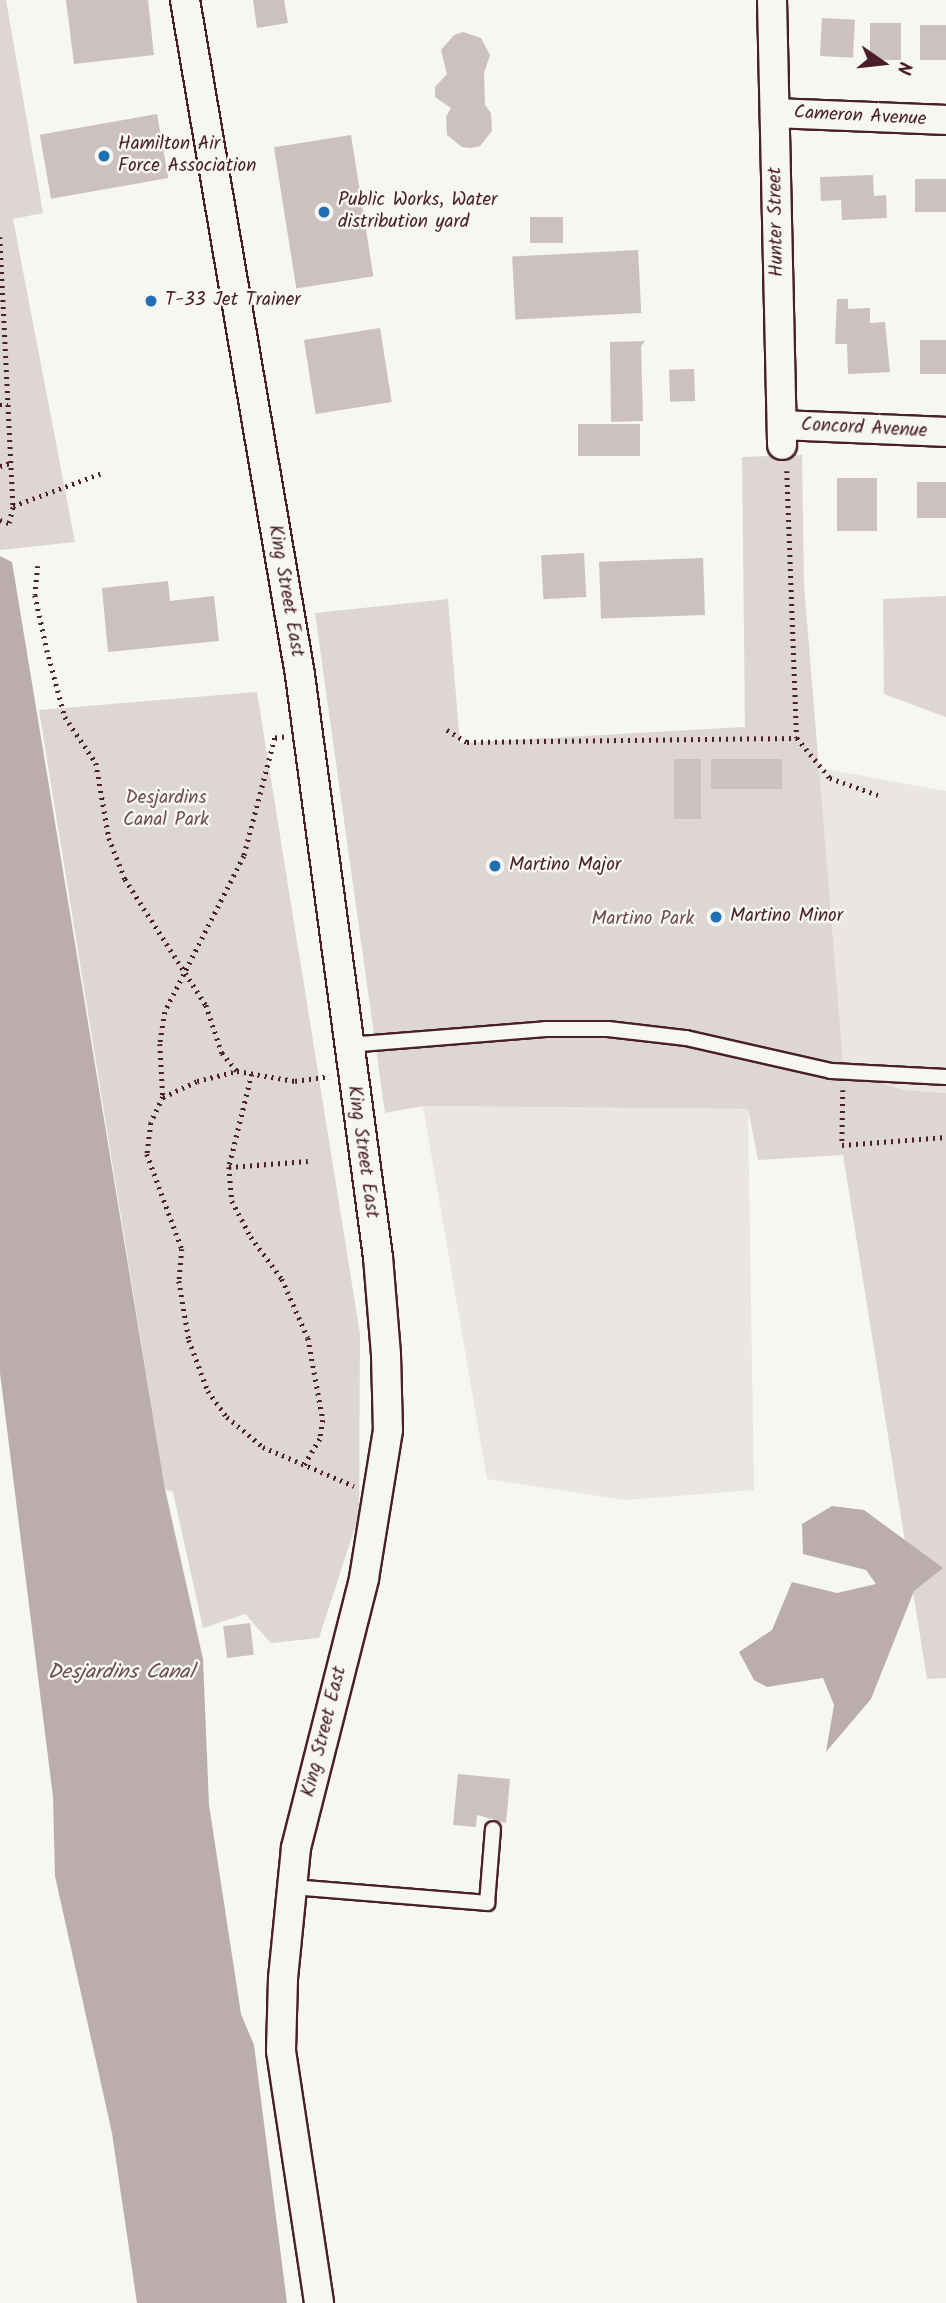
<!DOCTYPE html>
<style>
body{margin:0}
#map{position:relative;width:946px;height:2303px;overflow:hidden;background:#f6f6f2;font-family:Kalam,sans-serif}
div>[style]{position:absolute}
.built>*{inset:0;background:#e9e6e3}
.green>*{inset:0;background:#ddd6d5}
.water>*{inset:0;background:#bbadae}
.building>*{inset:0;background:#ccc1c0;transform-origin:0 0}
.path>*{height:4.5px;margin-top:-2.25px;transform-origin:0;background:repeating-linear-gradient(90deg,#4a1f2b 0 2px,transparent 0 7px)}
.roads{filter:drop-shadow(2px 0 #4a1f2b) drop-shadow(-2px 0 #4a1f2b) drop-shadow(0 2px #4a1f2b) drop-shadow(0 -2px #4a1f2b)}
.service>*{height:14px;margin:-7px;padding:0 7px;transform-origin:7px;border-radius:7px;background:#f6f6f2}
.minor>*{height:28px;margin:-14px;padding:0 14px;transform-origin:14px;border-radius:14px;background:#f6f6f2}
.dots>*{width:19px;height:19px;translate:-50% -50%;box-sizing:border-box;border:4px solid #f6f6f2;border-radius:50%}
span{translate:-50% -50%;white-space:nowrap;text-align:center;line-height:1.15;-webkit-text-stroke:5px #f6f6f2;paint-order:stroke}
.street-label{font-size:19px;color:#4a1f2b}
.poi-label{font-size:19px;color:#4a1f2b}
.left{translate:0 -50%;text-align:left}
.park-label{font-size:19px;color:#6f4d56}
.water-label{font-size:21px;color:#6c4a52;font-style:italic}
.north{position:absolute;left:848px;top:28px;width:70px;height:70px;-webkit-text-stroke:5px #f6f6f2;paint-order:stroke;rotate:104deg;font-size:19px;font-weight:700;line-height:28px;text-align:center;color:#4a1f2b}
.north::after{content:'';display:block;margin:auto;width:24px;height:32px;background:#4a1f2b;clip-path:polygon(50% 0,100% 100%,50% 72%,0 100%)}
</style>
<div id="map">
<div class="built">
<i style="clip-path:polygon(819px 768px,946px 791px,946px 1093px,904px 1090px,844px 1072px)"></i>
<i style="clip-path:polygon(423px 1106px,748px 1109px,754px 1490px,625px 1500px,487px 1479px)"></i>
</div>
<div class="green">
<i style="clip-path:polygon(0 0,6px 0,43px 213px,13px 219px,75px 542px,0 550px)"></i>
<i style="clip-path:polygon(802px 455px,804px 585px,844px 1072px,904px 1090px,946px 1093px,946px 1678px,927px 1679px,843px 1155px,758px 1160px,748px 1109px,423px 1106px,385px 1113px,315px 613px,448px 599px,460px 743px,745px 727px,742px 457px)"></i>
<i style="clip-path:polygon(946px 596px,946px 717px,884px 694px,883px 599px)"></i>
<i style="clip-path:polygon(257px 692px,360px 1334px,359px 1515px,319px 1638px,271px 1643px,245px 1614px,203px 1628px,173px 1492px,165px 1489px,39px 710px)"></i>
</div>
<div class="water">
<i style="clip-path:polygon(0 556px,12px 562px,165px 1489px,203px 1659px,209px 1805px,241px 2014px,254px 2045px,287px 2303px,137px 2303px,112px 2133px,55px 1876px,53px 1797px,0 1373px)"></i>
<i style="clip-path:polygon(832px 1506px,864px 1510px,943px 1568px,914px 1591px,871px 1699px,826px 1752px,834px 1705px,823px 1678px,767px 1687px,754px 1680px,739px 1652px,772px 1630px,792px 1582px,837px 1593px,876px 1584px,866px 1570px,803px 1554px,802px 1524px)"></i>
</div>
<div class="building">
<i style="clip-path:polygon(66px 0,148px 0,154px 55px,74px 64px)"></i>
<i style="clip-path:polygon(253px 0,284px 0,288px 23px,257px 28px)"></i>
<i style="left:822px;top:18px;width:33px;height:38px;rotate:3deg"></i>
<i style="left:870px;top:23px;width:31px;height:37px"></i>
<i style="left:920px;top:25px;width:26px;height:35px"></i>
<i style="clip-path:polygon(463px 32px,481px 38px,490px 55px,484px 73px,485px 105px,491px 113px,492px 131px,480px 146px,471px 148px,462px 147px,447px 135px,446px 117px,451px 108px,435px 97px,435px 87px,447px 74px,441px 50px,454px 35px)"></i>
<i style="left:157px;top:114px;width:65px;height:119px;rotate:80deg"></i>
<i style="left:351px;top:135px;width:143px;height:78px;rotate:81deg"></i>
<i style="clip-path:polygon(873px 175px,874px 196px,886px 195px,887px 218px,842px 220px,841px 200px,821px 201px,820px 177px)"></i>
<i style="left:946px;top:179px;width:33px;height:31px;rotate:90deg"></i>
<i style="left:530px;top:217px;width:33px;height:26px"></i>
<i style="left:638px;top:250px;width:63px;height:126px;rotate:87deg"></i>
<i style="clip-path:polygon(837px 299px,848px 299px,848px 309px,870px 308px,870px 323px,885px 322px,890px 372px,848px 374px,847px 344px,835px 344px)"></i>
<i style="left:380px;top:328px;width:75px;height:77px;rotate:81deg"></i>
<i style="left:920px;top:340px;width:26px;height:34px"></i>
<i style="clip-path:polygon(645px 341px,641px 346px,643px 421px,611px 422px,610px 342px)"></i>
<i style="left:694px;top:369px;width:32px;height:25px;rotate:88deg"></i>
<i style="left:640px;top:424px;width:32px;height:62px;rotate:90deg"></i>
<i style="left:877px;top:478px;width:53px;height:40px;rotate:90deg"></i>
<i style="left:946px;top:482px;width:36px;height:29px;rotate:90deg"></i>
<i style="left:584px;top:553px;width:44px;height:43px;rotate:87deg"></i>
<i style="left:703px;top:558px;width:57px;height:104px;rotate:88deg"></i>
<i style="clip-path:polygon(168px 581px,170px 601px,214px 596px,219px 641px,108px 652px,102px 588px)"></i>
<i style="left:674px;top:759px;width:27px;height:60px"></i>
<i style="left:711px;top:759px;width:71px;height:30px"></i>
<i style="left:250px;top:1623px;width:32px;height:27px;rotate:83deg"></i>
<i style="clip-path:polygon(458px 1774px,510px 1779px,506px 1823px,477px 1815px,476px 1827px,453px 1825px)"></i>
</div>
<div class="path">
<i style="left:0;top:237px;width:269px;rotate:87.2deg"></i>
<i style="left:13px;top:506px;width:95px;rotate:-20.3deg"></i>
<i style="left:0;top:405px;width:8px"></i>
<i style="left:0;top:466px;width:10px;rotate:-17deg"></i>
<i style="left:787px;top:471px;width:267px;rotate:87.9deg"></i>
<i style="left:797px;top:738px;width:52px;rotate:50.5deg"></i>
<i style="left:830px;top:778px;width:51px;rotate:19.5deg"></i>
<i style="left:0;top:520px;width:9px;rotate:18deg"></i>
<i style="left:9px;top:523px;width:17px;rotate:-77deg"></i>
<i style="left:38px;top:566px;width:29px;rotate:96deg"></i>
<i style="left:35px;top:595px;width:56px;rotate:77.7deg"></i>
<i style="left:47px;top:650px;width:69px;rotate:75deg"></i>
<i style="left:65px;top:717px;width:55px;rotate:56deg"></i>
<i style="left:96px;top:763px;width:76px;rotate:80.2deg"></i>
<i style="left:109px;top:838px;width:44px;rotate:68.7deg"></i>
<i style="left:125px;top:879px;width:150px;rotate:57.3deg"></i>
<i style="left:206px;top:1005px;width:51px;rotate:71.6deg"></i>
<i style="left:222px;top:1053px;width:23px;rotate:50deg"></i>
<i style="left:237px;top:1071px;width:59px;rotate:9.8deg"></i>
<i style="left:295px;top:1081px;width:35px;rotate:-8deg"></i>
<i style="left:447px;top:730px;width:23px;rotate:31deg"></i>
<i style="left:467px;top:742px;width:330px;rotate:-0.7deg"></i>
<i style="left:284px;top:737px;width:9px;rotate:174deg"></i>
<i style="left:275px;top:738px;width:122px;rotate:104.7deg"></i>
<i style="left:244px;top:856px;width:175px;rotate:116.9deg"></i>
<i style="left:165px;top:1012px;width:32px;rotate:99deg"></i>
<i style="left:160px;top:1044px;width:53px;rotate:86.8deg"></i>
<i style="left:163px;top:1097px;width:29px;rotate:115deg"></i>
<i style="left:151px;top:1123px;width:31px;rotate:97deg"></i>
<i style="left:147px;top:1154px;width:101px;rotate:69.8deg"></i>
<i style="left:182px;top:1249px;width:32px;rotate:95deg"></i>
<i style="left:179px;top:1281px;width:60px;rotate:80.4deg"></i>
<i style="left:189px;top:1340px;width:54px;rotate:69.6deg"></i>
<i style="left:208px;top:1391px;width:32px;rotate:54deg"></i>
<i style="left:227px;top:1417px;width:47px;rotate:39.8deg"></i>
<i style="left:263px;top:1447px;width:99px;rotate:23.2deg"></i>
<i style="left:252px;top:1074px;width:96px;rotate:103.9deg"></i>
<i style="left:229px;top:1167px;width:34px;rotate:85deg"></i>
<i style="left:232px;top:1201px;width:41px;rotate:62.2deg"></i>
<i style="left:251px;top:1237px;width:52px;rotate:53.6deg"></i>
<i style="left:282px;top:1279px;width:64px;rotate:66.2deg"></i>
<i style="left:308px;top:1338px;width:83px;rotate:79.6deg"></i>
<i style="left:323px;top:1420px;width:19px;rotate:99deg"></i>
<i style="left:320px;top:1439px;width:33px;rotate:121deg"></i>
<i style="left:843px;top:1090px;width:55px;rotate:91deg"></i>
<i style="left:842px;top:1145px;width:104px;rotate:-4.4deg"></i>
<i style="left:163px;top:1097px;width:38px;rotate:-25deg"></i>
<i style="left:197px;top:1081px;width:41px;rotate:-14deg"></i>
<i style="left:229px;top:1167px;width:79px;rotate:-4.3deg"></i>
</div>
<div class="roads">
<div class="service">
<i style="left:348px;top:1045px;width:198px;rotate:-4.6deg"></i>
<i style="left:545px;top:1029px;width:63px"></i>
<i style="left:608px;top:1029px;width:79px;rotate:6.6deg"></i>
<i style="left:686px;top:1038px;width:149px;rotate:12.8deg"></i>
<i style="left:831px;top:1071px;width:115px;rotate:3deg"></i>
<i style="left:293px;top:1887px;width:195px;rotate:4.7deg"></i>
<i style="left:487px;top:1903px;width:74px;rotate:-85.4deg"></i>
</div>
<div class="minor">
<i style="left:185px;top:0;width:685px;rotate:80.33deg"></i>
<i style="left:300px;top:675px;width:587px;rotate:82.37deg"></i>
<i style="left:378px;top:1257px;width:98px;rotate:85.3deg"></i>
<i style="left:386px;top:1355px;width:75px;rotate:88.5deg"></i>
<i style="left:388px;top:1430px;width:151px;rotate:99.2deg"></i>
<i style="left:364px;top:1579px;width:277px;rotate:104.2deg"></i>
<i style="left:296px;top:1848px;width:132px;rotate:95.7deg"></i>
<i style="left:283px;top:1979px;width:72px;rotate:91.6deg"></i>
<i style="left:281px;top:2051px;width:255px;rotate:81.4deg"></i>
<i style="left:772px;top:0;width:445px;rotate:88.7deg"></i>
<i style="left:775px;top:113px;width:171px;rotate:2.3deg"></i>
<i style="left:782px;top:425px;width:164px;rotate:2.4deg"></i>
</div>
</div>
<div class="dots">
<i style="left:104px;top:156px;background:#1f6fb2"></i>
<i style="left:324px;top:212px;background:#1f6fb2"></i>
<i style="left:151px;top:301px;background:#1f6fb2"></i>
<i style="left:495px;top:866px;background:#1f6fb2"></i>
<i style="left:716px;top:917px;background:#1f6fb2"></i>
</div>
<div class="street-label">
<span style="left:860px;top:117px;rotate:3deg">Cameron Avenue</span>
<span style="left:777px;top:222px;rotate:-91deg">Hunter Street</span>
<span style="left:864px;top:429px;rotate:3deg">Concord Avenue</span>
<span style="left:285px;top:591px;rotate:80deg">King Street East</span>
<span style="left:362px;top:1152px;rotate:82deg">King Street East</span>
<span style="left:325px;top:1732px;rotate:-76deg">King Street East</span>
</div>
<div class="poi-label">
<span class="left" style="left:118px;top:156px">Hamilton Air<br>Force Association</span>
<span class="left" style="left:338px;top:212px">Public Works, Water<br>distribution yard</span>
<span class="left" style="left:165px;top:301px">T-33 Jet Trainer</span>
<span class="left" style="left:509px;top:866px">Martino Major</span>
<span class="left" style="left:730px;top:917px">Martino Minor</span>
</div>
<div class="park-label">
<span style="left:166px;top:810px">Desjardins<br>Canal Park</span>
<span style="left:643px;top:920px">Martino Park</span>
</div>
<div class="water-label">
<span style="left:121px;top:1673px">Desjardins Canal</span>
</div>
<div class="north">N</div>
</div>
